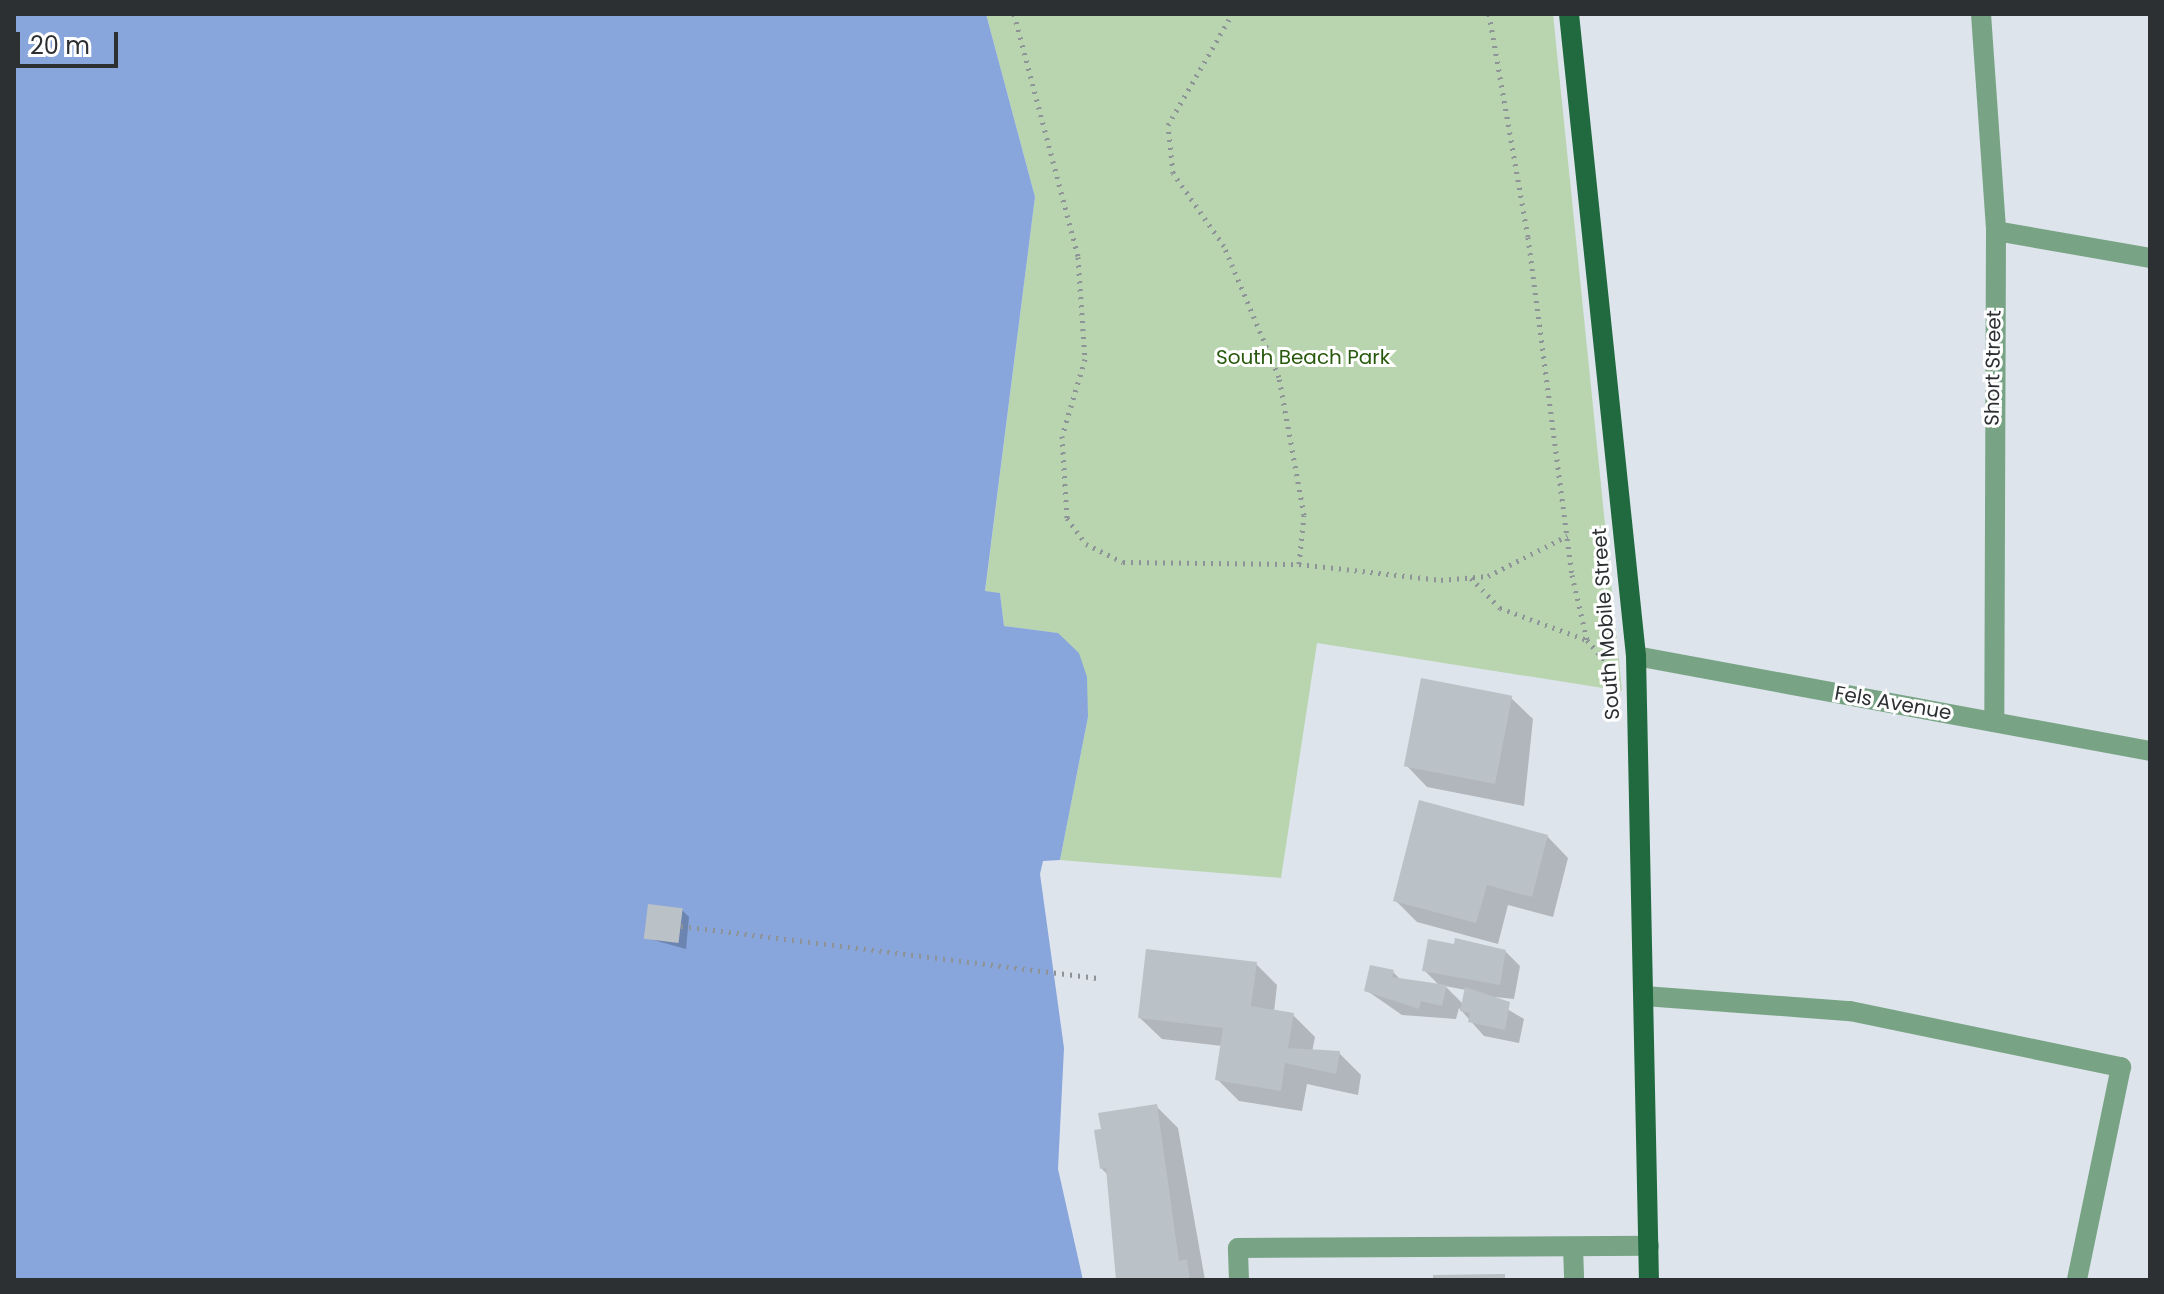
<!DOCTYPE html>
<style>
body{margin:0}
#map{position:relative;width:2164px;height:1294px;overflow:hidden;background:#dde4eb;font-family:Poppins,sans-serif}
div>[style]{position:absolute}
.green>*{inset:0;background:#b9d5af}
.water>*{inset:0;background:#88a5dc}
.shadow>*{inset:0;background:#0003}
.building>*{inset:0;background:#bac1c7;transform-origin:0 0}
.path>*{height:5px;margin-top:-2.5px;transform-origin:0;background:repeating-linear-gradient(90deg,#8d9397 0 2px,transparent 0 8px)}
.minor>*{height:20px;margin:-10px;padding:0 10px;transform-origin:10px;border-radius:10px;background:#78a485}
.major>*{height:20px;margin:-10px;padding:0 10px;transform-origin:10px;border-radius:10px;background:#216a3f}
span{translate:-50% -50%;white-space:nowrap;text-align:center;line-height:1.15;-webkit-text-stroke:6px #fff;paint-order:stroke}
.park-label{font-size:20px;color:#28590c}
.street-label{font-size:20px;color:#2d3032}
.frame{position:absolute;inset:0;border:16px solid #2d3032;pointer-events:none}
.scale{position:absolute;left:16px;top:32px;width:102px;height:36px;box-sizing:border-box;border:4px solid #2d3032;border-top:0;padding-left:10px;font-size:24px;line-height:28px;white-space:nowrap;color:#2d3032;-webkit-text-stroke:6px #fff;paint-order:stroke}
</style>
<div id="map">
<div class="green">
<i style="clip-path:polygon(986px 14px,1553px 14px,1622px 691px,1317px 643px,1281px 878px,1060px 860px,1088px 717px,1057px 633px,1004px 626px,1000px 593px,985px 592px,1035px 197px)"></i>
</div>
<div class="water">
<i style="clip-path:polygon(14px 14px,986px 14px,1035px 197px,985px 591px,1000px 593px,1004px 626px,1058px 633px,1079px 653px,1087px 677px,1088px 717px,1060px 860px,1043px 861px,1040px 874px,1064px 1048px,1058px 1169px,1083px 1280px,14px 1280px)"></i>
</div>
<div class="shadow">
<i style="clip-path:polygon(1511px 698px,1533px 719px,1524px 806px,1427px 787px,1406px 765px)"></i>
<i style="clip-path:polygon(1547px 836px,1568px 858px,1553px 917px,1508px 905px,1498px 944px,1417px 922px,1395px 900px)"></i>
<i style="clip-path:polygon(682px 910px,689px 917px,686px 949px,646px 938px)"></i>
<i style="clip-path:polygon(evenodd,1506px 952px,1520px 966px,1514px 999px,1485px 996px,1524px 1019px,1519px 1043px,1484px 1036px,1459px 1008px,1456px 1019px,1402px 1015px,1366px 990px,1393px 972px,1401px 980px,1440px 986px,1425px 971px,1506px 952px,1445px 986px,1466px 990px,1463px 1004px,1445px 986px)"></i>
<i style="clip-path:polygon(1256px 964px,1277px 985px,1274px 1012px,1293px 1015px,1315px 1037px,1312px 1052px,1339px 1053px,1361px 1075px,1358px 1095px,1307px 1084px,1302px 1111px,1239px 1101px,1217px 1079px,1222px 1046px,1162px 1039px,1140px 1018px)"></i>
<i style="clip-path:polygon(1156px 1106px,1178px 1128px,1205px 1280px,1120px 1280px,1109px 1176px,1102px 1169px)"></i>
</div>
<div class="building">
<i style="left:1421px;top:678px;width:93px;height:90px;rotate:11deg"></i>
<i style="clip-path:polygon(1419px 800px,1548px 835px,1532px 897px,1487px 885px,1476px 923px,1393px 901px)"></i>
<i style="left:648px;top:904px;width:35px;height:35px;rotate:7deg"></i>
<i style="clip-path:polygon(1455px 938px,1506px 950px,1500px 985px,1422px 971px,1428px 939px,1454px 944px)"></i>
<i style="clip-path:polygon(1146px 949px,1257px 962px,1251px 1006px,1294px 1013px,1288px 1048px,1340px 1051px,1336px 1074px,1285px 1063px,1281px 1091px,1215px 1080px,1223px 1028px,1138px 1018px)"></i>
<i style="clip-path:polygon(1370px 965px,1394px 970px,1392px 977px,1447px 985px,1442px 1006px,1421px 1001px,1419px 1009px,1364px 991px)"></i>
<i style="clip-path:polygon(1465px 987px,1510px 1002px,1505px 1030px,1468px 1022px,1470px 1013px,1460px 1011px)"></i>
<i style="clip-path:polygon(1157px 1104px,1179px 1261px,1187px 1259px,1190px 1280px,1116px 1280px,1106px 1168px,1100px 1169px,1094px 1130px,1101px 1129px,1098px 1113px)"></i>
<i style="clip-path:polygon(1505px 1274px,1505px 1280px,1433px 1280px,1433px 1275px)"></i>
</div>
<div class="path">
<i style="left:1014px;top:14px;width:251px;rotate:75.2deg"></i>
<i style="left:1078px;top:257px;width:102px;rotate:86.1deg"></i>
<i style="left:1085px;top:359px;width:80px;rotate:106.6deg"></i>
<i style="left:1062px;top:436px;width:82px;rotate:86.5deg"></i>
<i style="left:1067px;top:518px;width:32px;rotate:54deg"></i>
<i style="left:1086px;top:544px;width:41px;rotate:25.9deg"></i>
<i style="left:1123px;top:562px;width:176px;rotate:0.7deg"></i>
<i style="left:1299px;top:564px;width:49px;rotate:-84.2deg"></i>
<i style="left:1304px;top:515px;width:140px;rotate:-100.3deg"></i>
<i style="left:1279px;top:377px;width:142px;rotate:-112.8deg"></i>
<i style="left:1224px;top:246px;width:89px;rotate:-124.9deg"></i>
<i style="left:1173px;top:173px;width:48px;rotate:-95.9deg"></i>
<i style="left:1168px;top:125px;width:128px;rotate:-60deg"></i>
<i style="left:1489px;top:14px;width:226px;rotate:80.1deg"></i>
<i style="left:1528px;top:237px;width:341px;rotate:82.6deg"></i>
<i style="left:1572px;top:575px;width:67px;rotate:77deg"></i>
<i style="left:1587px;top:640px;width:32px;rotate:49deg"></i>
<i style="left:1299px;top:564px;width:143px;rotate:6.4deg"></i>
<i style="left:1441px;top:580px;width:47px;rotate:-4.9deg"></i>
<i style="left:1488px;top:576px;width:89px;rotate:-26.9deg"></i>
<i style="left:1471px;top:578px;width:42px;rotate:46deg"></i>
<i style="left:1500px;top:608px;width:93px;rotate:20.2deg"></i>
<i style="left:681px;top:926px;width:420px;rotate:7.1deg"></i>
</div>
<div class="minor">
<i style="left:1981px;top:14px;width:218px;rotate:86deg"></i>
<i style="left:1996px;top:231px;width:491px;rotate:90.2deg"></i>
<i style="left:1996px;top:231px;width:156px;rotate:9.9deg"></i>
<i style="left:1636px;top:656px;width:523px;rotate:10.47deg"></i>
<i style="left:1644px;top:996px;width:207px;rotate:4.2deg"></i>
<i style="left:1850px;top:1011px;width:277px;rotate:11.7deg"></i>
<i style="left:2121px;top:1067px;width:217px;rotate:101.7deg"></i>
<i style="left:1573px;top:1247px;width:33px;rotate:88deg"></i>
<i style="left:1239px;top:1280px;width:32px;rotate:-92deg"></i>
<i style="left:1238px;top:1248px;width:411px;rotate:-0.3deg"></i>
</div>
<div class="major">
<i style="left:1569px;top:14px;width:645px;rotate:84.04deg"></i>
<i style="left:1636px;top:656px;width:624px;rotate:88.81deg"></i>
</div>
<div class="park-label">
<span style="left:1303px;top:357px">South Beach Park</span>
</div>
<div class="street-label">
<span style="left:1993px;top:368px;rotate:-89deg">Short Street</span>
<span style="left:1606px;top:624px;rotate:-94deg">South Mobile Street</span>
<span style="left:1893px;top:703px;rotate:10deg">Fels Avenue</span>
</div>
<div class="frame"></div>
<div class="scale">20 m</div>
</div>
